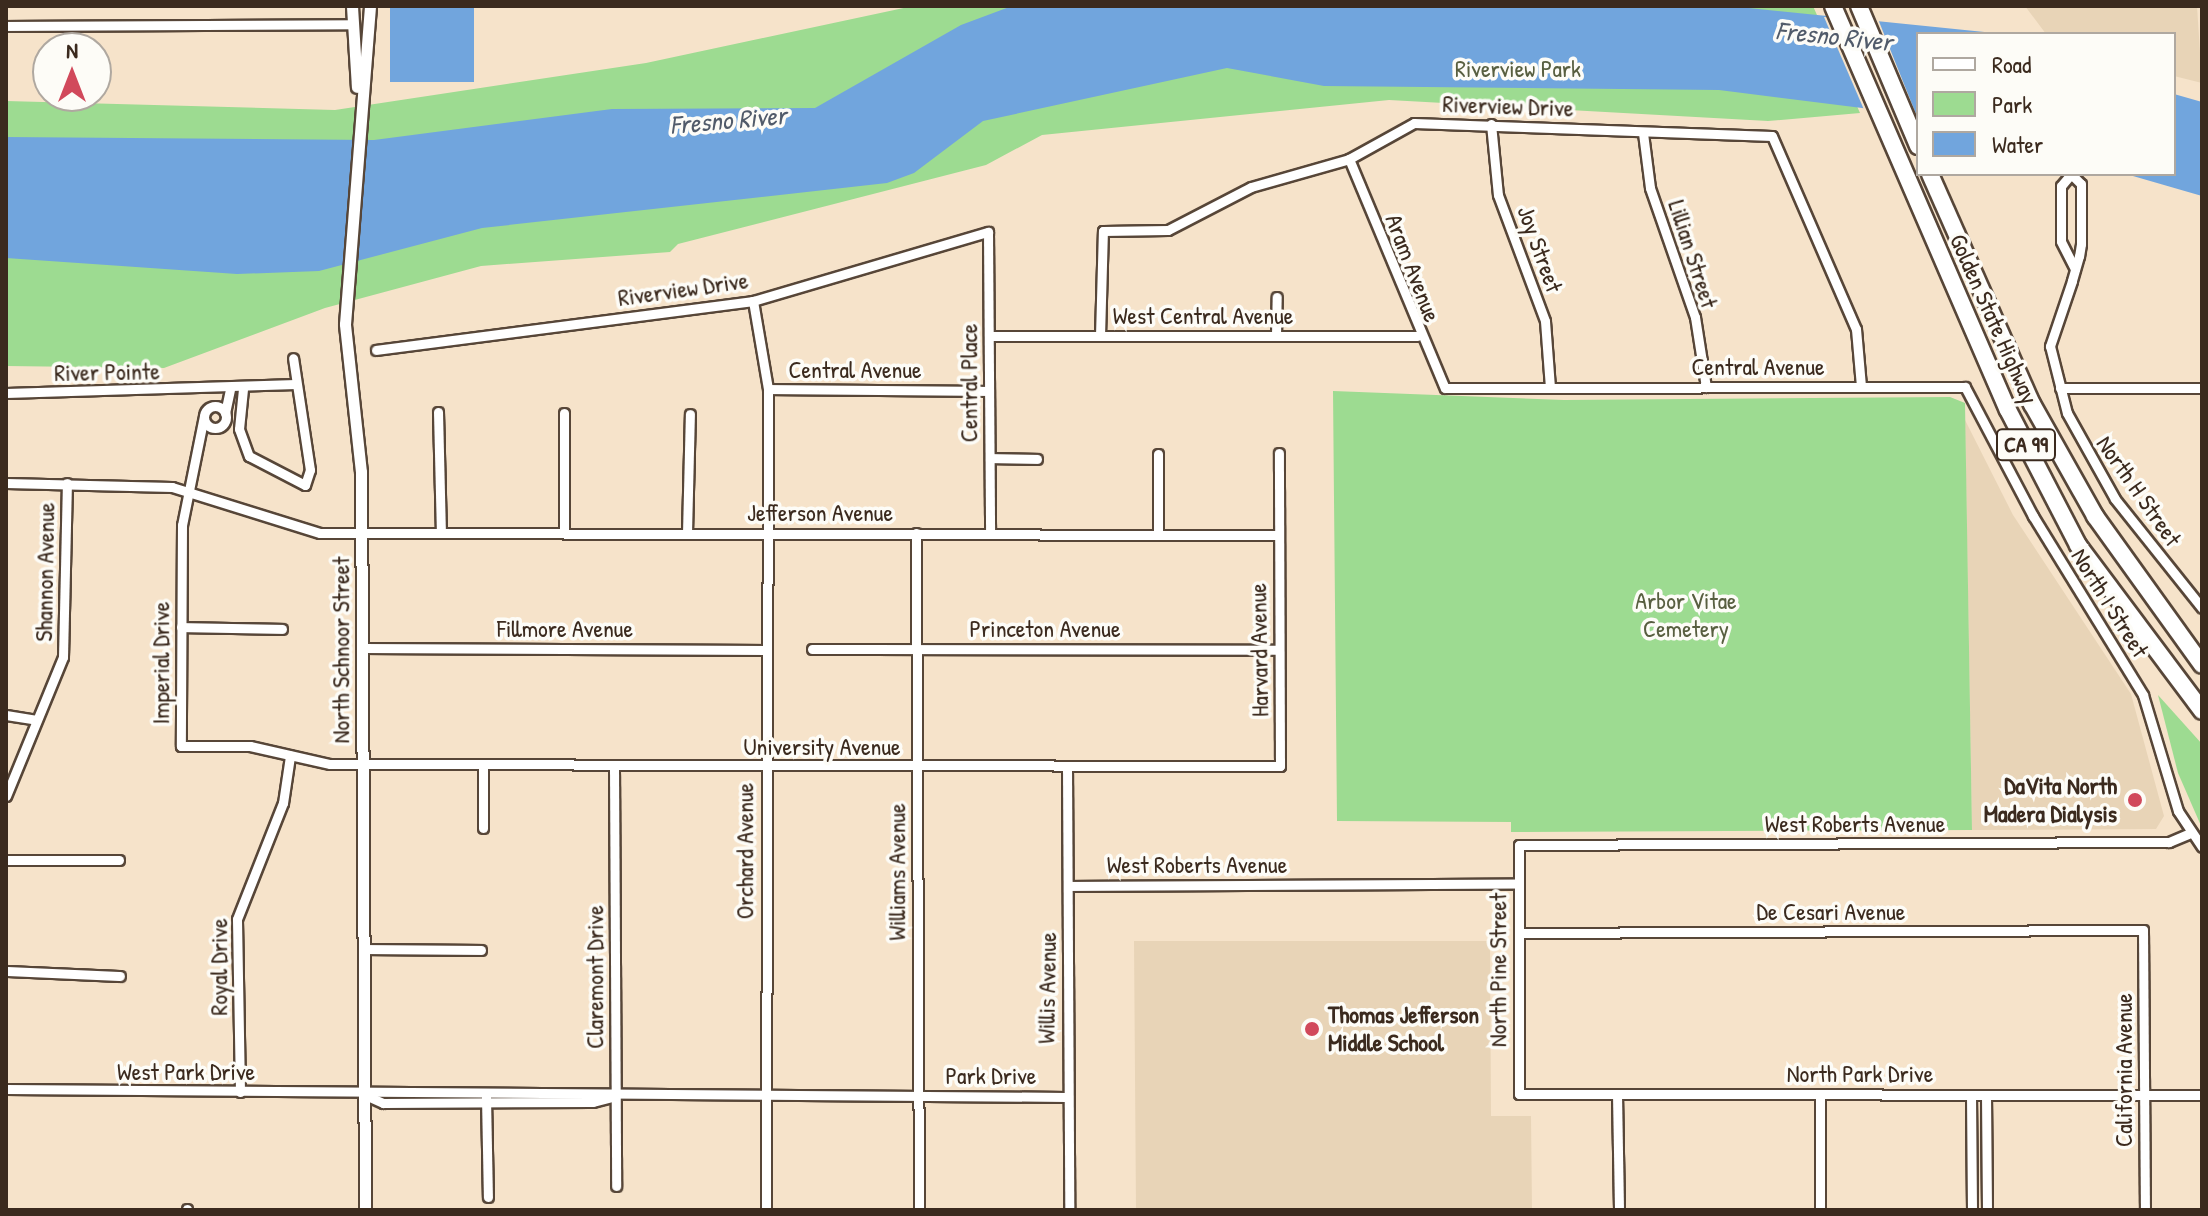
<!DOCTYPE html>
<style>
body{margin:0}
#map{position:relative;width:2208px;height:1216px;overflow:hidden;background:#f6e3ca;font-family:"Patrick Hand",sans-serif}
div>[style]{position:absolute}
.built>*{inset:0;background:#e8d4b7}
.green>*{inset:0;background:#9ddb91}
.water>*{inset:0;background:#71a5dd;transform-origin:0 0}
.pier>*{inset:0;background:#f6e3ca}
.roads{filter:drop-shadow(2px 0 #574638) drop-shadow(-2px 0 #574638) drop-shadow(0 2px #574638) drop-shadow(0 -2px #574638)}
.minor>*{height:9px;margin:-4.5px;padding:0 4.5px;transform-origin:4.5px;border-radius:4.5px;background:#fff}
.minor>.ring{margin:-4.5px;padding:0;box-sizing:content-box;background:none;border:9px solid #fff;border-radius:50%}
.tertiary>*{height:11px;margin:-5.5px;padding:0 5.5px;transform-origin:5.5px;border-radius:5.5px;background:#fff}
.motorway>*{height:16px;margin:-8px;padding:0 8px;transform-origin:8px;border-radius:8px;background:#fff}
.dots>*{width:22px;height:22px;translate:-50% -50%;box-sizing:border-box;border:4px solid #fdfcf7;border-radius:50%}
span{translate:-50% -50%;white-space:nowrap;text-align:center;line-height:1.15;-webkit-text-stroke:7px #fdfcf7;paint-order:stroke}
.shield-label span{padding:2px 6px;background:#fdfcf7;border:2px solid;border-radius:6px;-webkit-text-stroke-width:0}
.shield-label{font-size:22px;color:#3b2a1e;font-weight:700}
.park-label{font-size:24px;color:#585f40}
.street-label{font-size:24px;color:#3b2a1e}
.poi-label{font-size:24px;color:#3b2a1e;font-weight:700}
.right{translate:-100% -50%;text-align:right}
.left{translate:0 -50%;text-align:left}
.water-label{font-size:26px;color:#515b6a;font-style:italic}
.frame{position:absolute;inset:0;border:8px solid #3b2a1e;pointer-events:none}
.legend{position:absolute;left:1916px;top:32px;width:260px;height:144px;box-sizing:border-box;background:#fdfcf7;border:2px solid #afa8a0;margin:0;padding:10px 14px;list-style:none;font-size:24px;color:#3b2a1e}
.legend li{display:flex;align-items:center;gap:16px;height:40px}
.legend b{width:40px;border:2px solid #afa8a0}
.north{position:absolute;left:32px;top:32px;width:80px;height:80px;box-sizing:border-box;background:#fdfcf7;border:2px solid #afa8a0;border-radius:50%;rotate:0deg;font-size:22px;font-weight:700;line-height:32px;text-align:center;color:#3b2a1e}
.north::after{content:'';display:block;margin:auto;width:28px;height:36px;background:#d1495b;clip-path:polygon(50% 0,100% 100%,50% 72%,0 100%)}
</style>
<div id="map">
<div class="built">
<i style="clip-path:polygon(2025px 6px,2197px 6px,2202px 83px,2174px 76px,2174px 34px,2046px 34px)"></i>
<i style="clip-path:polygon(1965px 420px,2013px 515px,2131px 694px,2164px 816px,2156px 829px,1972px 830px)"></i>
<i style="clip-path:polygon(1134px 941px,1490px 941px,1491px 1116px,1531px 1116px,1532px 1210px,1136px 1210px)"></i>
</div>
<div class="green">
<i style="clip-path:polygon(913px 6px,1813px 6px,1860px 113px,1768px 121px,1389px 100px,1042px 135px,986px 165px,678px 244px,670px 252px,481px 266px,325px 308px,164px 368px,6px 366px,6px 101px,335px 110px,646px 63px)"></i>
<i style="clip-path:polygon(1333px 391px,1564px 400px,1950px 397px,1965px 403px,1972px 830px,1511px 832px,1511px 822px,1337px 821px)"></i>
<i style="clip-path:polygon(2158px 695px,2202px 744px,2202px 828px,2178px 773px)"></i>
</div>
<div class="water">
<i style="left:390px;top:6px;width:84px;height:76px"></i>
<i style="clip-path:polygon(1012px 6px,1729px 6px,2004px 34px,1918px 34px,1918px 115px,1719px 90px,1324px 86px,1227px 68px,983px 121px,914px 173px,887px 183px,482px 228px,319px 271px,237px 274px,6px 258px,6px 137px,374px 140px,612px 109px,815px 108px,961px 25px)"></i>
<i style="clip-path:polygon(2174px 94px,2202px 102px,2202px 196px,2126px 174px,2174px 174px)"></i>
</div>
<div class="pier">
<i style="clip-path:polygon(1824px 17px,1878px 19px,1918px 119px,1865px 112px)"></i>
</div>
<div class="roads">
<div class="minor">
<i style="left:6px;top:26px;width:346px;rotate:-0.3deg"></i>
<i style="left:1491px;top:124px;width:71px;rotate:84.4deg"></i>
<i style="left:1498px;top:195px;width:134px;rotate:69.5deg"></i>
<i style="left:1545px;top:321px;width:67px;rotate:85.7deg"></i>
<i style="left:1643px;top:133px;width:55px;rotate:82.7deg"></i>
<i style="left:1650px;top:188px;width:137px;rotate:70.8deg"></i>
<i style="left:1695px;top:317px;width:71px;rotate:81.1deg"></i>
<i style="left:1349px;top:159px;width:248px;rotate:67.3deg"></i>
<i style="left:1445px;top:388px;width:520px;rotate:-0.11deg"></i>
<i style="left:1965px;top:387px;width:146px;rotate:62.2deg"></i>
<i style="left:2033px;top:516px;width:210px;rotate:58.4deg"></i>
<i style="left:2143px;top:695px;width:121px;rotate:73.2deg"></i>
<i style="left:2178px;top:811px;width:43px;rotate:56.3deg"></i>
<i style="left:2075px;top:269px;width:31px;rotate:-117deg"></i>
<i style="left:2061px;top:241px;width:55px;rotate:-90deg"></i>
<i style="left:2061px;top:186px;width:16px;rotate:-50deg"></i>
<i style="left:2071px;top:174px;width:14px;rotate:45deg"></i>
<i style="left:2081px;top:184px;width:60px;rotate:90deg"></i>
<i style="left:2081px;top:244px;width:12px;rotate:99deg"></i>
<i style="left:2079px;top:256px;width:26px;rotate:106deg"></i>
<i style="left:2072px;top:281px;width:69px;rotate:108.7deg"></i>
<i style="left:2050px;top:346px;width:69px;rotate:75.8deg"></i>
<i style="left:2067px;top:413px;width:98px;rotate:60.8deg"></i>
<i style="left:2115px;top:499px;width:139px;rotate:51.4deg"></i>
<i style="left:753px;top:301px;width:89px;rotate:80.3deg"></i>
<i style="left:768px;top:389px;width:821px;rotate:90.14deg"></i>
<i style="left:989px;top:336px;width:428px"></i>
<i style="left:1100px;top:336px;width:105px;rotate:-88.4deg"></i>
<i style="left:1103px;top:231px;width:65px;rotate:-0.9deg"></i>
<i style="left:1168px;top:230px;width:93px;rotate:-27.4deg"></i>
<i style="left:1251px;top:187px;width:102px;rotate:-15.9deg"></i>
<i style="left:1349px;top:159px;width:74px;rotate:-29deg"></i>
<i style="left:1414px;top:123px;width:358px;rotate:2.1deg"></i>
<i style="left:1772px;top:136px;width:210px;rotate:66.5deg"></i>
<i style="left:1856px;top:329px;width:57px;rotate:85deg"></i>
<i style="left:1276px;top:336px;width:39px;rotate:-89deg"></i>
<i style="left:376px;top:350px;width:380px;rotate:-7.4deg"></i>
<i style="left:753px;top:301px;width:245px;rotate:-16.4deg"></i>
<i style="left:988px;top:232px;width:302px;rotate:89.6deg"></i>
<i style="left:2060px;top:388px;width:142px"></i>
<i style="left:243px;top:389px;width:40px;rotate:95.7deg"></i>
<i style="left:239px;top:429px;width:29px;rotate:70deg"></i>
<i style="left:249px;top:456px;width:63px;rotate:27.4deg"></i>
<i style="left:305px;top:485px;width:16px;rotate:-72deg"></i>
<i style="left:310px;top:470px;width:113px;rotate:-98.6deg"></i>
<i style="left:768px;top:389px;width:221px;rotate:0.5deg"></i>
<i style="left:6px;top:393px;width:290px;rotate:-1.8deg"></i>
<i class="ring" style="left:204px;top:406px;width:13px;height:13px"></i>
<i style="left:438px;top:412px;width:120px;rotate:88.6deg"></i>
<i style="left:225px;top:413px;width:24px;rotate:-78deg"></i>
<i style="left:204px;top:416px;width:111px;rotate:101.4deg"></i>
<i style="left:182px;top:525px;width:221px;rotate:90.3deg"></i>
<i style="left:181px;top:746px;width:69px"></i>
<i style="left:250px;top:746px;width:82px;rotate:12.7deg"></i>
<i style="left:330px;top:764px;width:950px;rotate:0.12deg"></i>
<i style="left:1280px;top:766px;width:313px;rotate:-90.2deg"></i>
<i style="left:1158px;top:454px;width:80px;rotate:90deg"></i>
<i style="left:990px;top:458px;width:47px;rotate:1.2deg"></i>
<i style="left:6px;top:483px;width:166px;rotate:1.4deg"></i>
<i style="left:172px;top:487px;width:155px;rotate:17.3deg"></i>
<i style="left:320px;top:533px;width:958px;rotate:0.12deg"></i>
<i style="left:564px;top:532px;width:119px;rotate:-90deg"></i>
<i style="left:687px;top:533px;width:119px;rotate:-88.6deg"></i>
<i style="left:916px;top:533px;width:677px;rotate:89.75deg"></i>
<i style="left:181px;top:627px;width:101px;rotate:1.1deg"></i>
<i style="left:363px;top:648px;width:404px;rotate:0.3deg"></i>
<i style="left:812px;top:649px;width:467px;rotate:0.1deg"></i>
<i style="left:6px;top:715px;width:31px;rotate:9deg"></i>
<i style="left:483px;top:765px;width:63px;rotate:90deg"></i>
<i style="left:1067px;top:766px;width:444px;rotate:89.7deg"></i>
<i style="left:614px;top:767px;width:419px;rotate:89.7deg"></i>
<i style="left:6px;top:796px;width:150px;rotate:-67.7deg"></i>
<i style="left:63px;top:657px;width:174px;rotate:-88.7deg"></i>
<i style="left:2188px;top:834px;width:21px;rotate:157deg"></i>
<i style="left:2169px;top:842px;width:650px;rotate:179.74deg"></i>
<i style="left:1519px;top:845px;width:249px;rotate:90deg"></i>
<i style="left:1519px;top:1094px;width:683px;rotate:0.08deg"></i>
<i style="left:6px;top:860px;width:113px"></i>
<i style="left:1068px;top:886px;width:450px;rotate:-0.3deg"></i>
<i style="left:1519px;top:933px;width:624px;rotate:-0.28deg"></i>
<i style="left:2143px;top:930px;width:280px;rotate:89.6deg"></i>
<i style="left:365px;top:949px;width:116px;rotate:0.5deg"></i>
<i style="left:6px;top:971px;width:114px;rotate:2.5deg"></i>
<i style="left:6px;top:1089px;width:1060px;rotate:0.43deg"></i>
<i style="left:240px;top:1092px;width:173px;rotate:-91deg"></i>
<i style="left:237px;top:919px;width:125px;rotate:-68.4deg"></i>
<i style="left:283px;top:803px;width:48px;rotate:-81.5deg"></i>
<i style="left:1617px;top:1094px;width:116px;rotate:89deg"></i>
<i style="left:1820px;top:1094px;width:116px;rotate:90deg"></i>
<i style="left:365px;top:1095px;width:20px;rotate:24deg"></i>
<i style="left:383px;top:1103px;width:210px;rotate:-0.3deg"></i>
<i style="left:593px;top:1102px;width:23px;rotate:-15deg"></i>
<i style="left:1971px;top:1095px;width:115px;rotate:89.5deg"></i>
<i style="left:1986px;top:1095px;width:115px;rotate:89.5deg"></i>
<i style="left:486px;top:1097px;width:100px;rotate:88.9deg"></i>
<i style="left:187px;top:1210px;width:1px;rotate:-90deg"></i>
</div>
<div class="tertiary">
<i style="left:352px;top:6px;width:81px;rotate:86.5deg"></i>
<i style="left:365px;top:1210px;width:738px;rotate:-90.31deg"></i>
<i style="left:361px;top:472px;width:149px;rotate:-96.2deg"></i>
<i style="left:345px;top:324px;width:319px;rotate:-85.5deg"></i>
</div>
<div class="motorway">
<i style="left:1833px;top:6px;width:440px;rotate:66.6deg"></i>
<i style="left:2008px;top:410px;width:152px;rotate:62.6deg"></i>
<i style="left:2078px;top:545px;width:207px;rotate:53.2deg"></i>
<i style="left:1859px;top:6px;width:152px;rotate:67.1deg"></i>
<i style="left:1930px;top:174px;width:252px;rotate:66.1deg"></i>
<i style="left:2032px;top:404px;width:129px;rotate:60.6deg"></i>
<i style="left:2095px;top:516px;width:183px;rotate:54.3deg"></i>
</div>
</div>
<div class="dots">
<i style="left:2135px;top:800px;background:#d1495b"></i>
<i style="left:1312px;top:1029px;background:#d1495b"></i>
</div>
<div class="shield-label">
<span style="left:2026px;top:445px">CA 99</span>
</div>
<div class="park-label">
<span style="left:1518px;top:69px">Riverview Park</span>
<span style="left:1686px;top:615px">Arbor Vitae<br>Cemetery</span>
</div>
<div class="street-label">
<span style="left:1508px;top:106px;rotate:2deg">Riverview Drive</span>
<span style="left:1540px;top:249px;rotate:70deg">Joy Street</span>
<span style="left:1693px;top:254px;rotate:72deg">Lillian Street</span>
<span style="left:1413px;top:268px;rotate:69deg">Aram Avenue</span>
<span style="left:683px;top:289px;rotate:-8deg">Riverview Drive</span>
<span style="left:1203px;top:316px">West Central Avenue</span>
<span style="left:1994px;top:319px;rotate:66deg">Golden State Highway</span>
<span style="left:1758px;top:367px">Central Avenue</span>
<span style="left:855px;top:370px">Central Avenue</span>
<span style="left:107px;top:372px;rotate:-1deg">River Pointe</span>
<span style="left:969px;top:383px;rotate:-90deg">Central Place</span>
<span style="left:2139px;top:491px;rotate:55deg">North H Street</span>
<span style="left:820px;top:513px">Jefferson Avenue</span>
<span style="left:45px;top:572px;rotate:-89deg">Shannon Avenue</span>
<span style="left:2110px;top:603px;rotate:58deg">North I Street</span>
<span style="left:565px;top:629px">Fillmore Avenue</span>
<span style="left:1045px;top:629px">Princeton Avenue</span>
<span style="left:341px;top:650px;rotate:-90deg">North Schnoor Street</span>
<span style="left:1259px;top:650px;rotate:-91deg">Harvard Avenue</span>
<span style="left:161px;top:663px;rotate:-90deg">Imperial Drive</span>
<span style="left:822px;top:747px">University Avenue</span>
<span style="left:1855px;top:824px">West Roberts Avenue</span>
<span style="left:745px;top:851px;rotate:-90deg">Orchard Avenue</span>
<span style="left:1197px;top:865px">West Roberts Avenue</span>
<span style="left:897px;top:872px;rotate:-90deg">Williams Avenue</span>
<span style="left:1831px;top:912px">De Cesari Avenue</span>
<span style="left:219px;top:967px;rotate:-90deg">Royal Drive</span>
<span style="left:1498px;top:970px;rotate:-90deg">North Pine Street</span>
<span style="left:595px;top:977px;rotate:-90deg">Claremont Drive</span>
<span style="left:1047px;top:988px;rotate:-89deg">Willis Avenue</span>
<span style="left:2124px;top:1070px;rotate:-90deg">California Avenue</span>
<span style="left:186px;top:1072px">West Park Drive</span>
<span style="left:1860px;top:1074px">North Park Drive</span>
<span style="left:991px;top:1076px">Park Drive</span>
</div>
<div class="poi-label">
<span class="right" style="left:2117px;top:800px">DaVita North<br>Madera Dialysis</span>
<span class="left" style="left:1328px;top:1029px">Thomas Jefferson<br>Middle School</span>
</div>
<div class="water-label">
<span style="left:1834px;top:36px;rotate:6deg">Fresno River</span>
<span style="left:728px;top:120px;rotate:-5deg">Fresno River</span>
</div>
<div class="frame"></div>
<ul class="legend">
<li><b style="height:10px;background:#fff"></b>Road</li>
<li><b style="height:22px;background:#9ddb91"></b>Park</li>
<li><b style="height:22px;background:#71a5dd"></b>Water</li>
</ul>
<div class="north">N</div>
</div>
